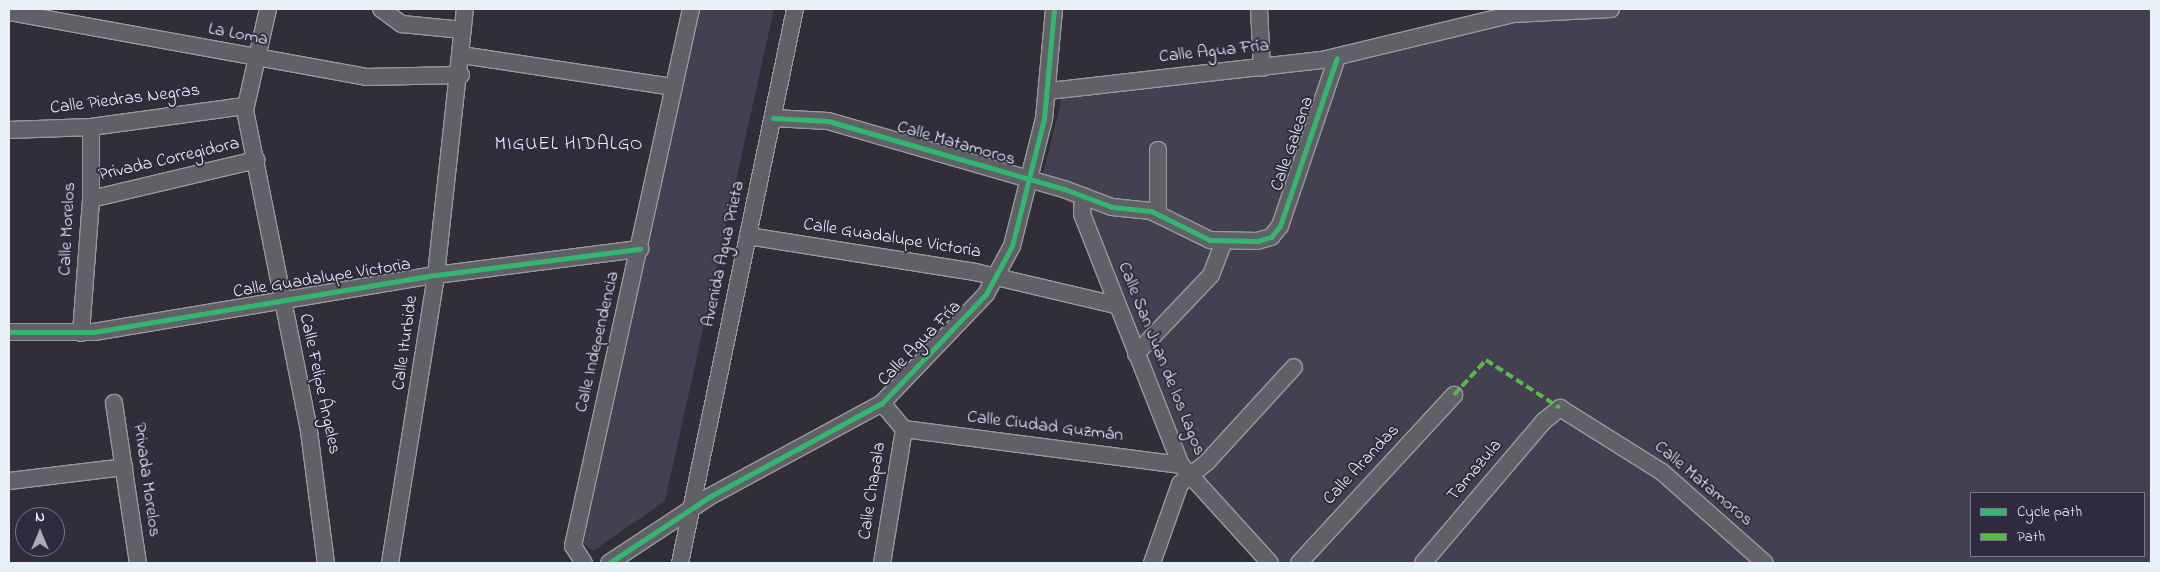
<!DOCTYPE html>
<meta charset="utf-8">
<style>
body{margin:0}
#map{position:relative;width:2160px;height:572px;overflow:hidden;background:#312e39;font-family:"Indie Flower",sans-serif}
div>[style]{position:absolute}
.green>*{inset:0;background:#434151}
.roads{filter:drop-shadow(1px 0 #98999f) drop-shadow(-1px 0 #98999f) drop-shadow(0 1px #98999f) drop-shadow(0 -1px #98999f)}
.minor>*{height:16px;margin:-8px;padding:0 8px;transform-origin:8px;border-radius:8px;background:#606067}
.quiet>*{height:4px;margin-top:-2px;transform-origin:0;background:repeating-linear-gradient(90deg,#58b947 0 8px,transparent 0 12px)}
.cycleway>*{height:5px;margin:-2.5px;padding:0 2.5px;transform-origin:2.5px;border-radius:2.5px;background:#33b770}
span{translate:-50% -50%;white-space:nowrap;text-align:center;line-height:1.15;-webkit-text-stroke:4px #2f2a3d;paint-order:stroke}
.street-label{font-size:18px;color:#e8f1f8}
.neighbourhood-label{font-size:19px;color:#e8f1f8;letter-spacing:1px}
.frame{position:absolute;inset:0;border:10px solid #e8f1f8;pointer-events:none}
.legend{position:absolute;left:1970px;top:492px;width:175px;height:65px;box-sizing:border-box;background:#2f2a3d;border:1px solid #797a88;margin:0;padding:6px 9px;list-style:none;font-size:15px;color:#e8f1f8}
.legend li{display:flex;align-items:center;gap:10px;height:25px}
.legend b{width:25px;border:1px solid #797a88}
.north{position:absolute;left:15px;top:507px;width:50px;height:50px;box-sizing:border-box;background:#2f2a3d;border:1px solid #797a88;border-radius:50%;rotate:0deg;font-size:14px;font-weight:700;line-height:20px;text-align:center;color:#e8f1f8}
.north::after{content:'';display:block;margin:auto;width:18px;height:22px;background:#a8adb5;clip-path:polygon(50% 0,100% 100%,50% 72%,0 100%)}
</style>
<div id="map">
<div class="green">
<i style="clip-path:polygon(700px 9px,774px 9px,665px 501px,593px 551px,583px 543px)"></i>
<i style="clip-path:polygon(evenodd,1586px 9px,2151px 9px,2151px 563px,1278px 563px,1182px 464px,1075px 206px,1040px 186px,1063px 93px,1348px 52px,1586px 9px,1971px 493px,2144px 493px,2144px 556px,1971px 556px,1971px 493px)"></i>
</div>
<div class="roads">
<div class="minor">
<i style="left:268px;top:9px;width:104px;rotate:102.8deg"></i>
<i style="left:245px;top:110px;width:327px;rotate:78.7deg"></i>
<i style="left:309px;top:431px;width:133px;rotate:82.7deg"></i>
<i style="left:381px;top:9px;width:26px;rotate:36deg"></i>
<i style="left:402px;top:24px;width:61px;rotate:5.6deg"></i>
<i style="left:1259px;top:9px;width:59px;rotate:87.1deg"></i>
<i style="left:9px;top:12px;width:363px;rotate:10.3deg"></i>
<i style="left:366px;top:77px;width:95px;rotate:-1.2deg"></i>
<i style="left:462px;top:55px;width:213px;rotate:8.6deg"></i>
<i style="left:1049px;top:91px;width:275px;rotate:-6.5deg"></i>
<i style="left:1322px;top:60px;width:196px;rotate:-13.5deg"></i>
<i style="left:1513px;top:14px;width:98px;rotate:-2.9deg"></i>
<i style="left:773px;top:118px;width:55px;rotate:3.1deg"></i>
<i style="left:828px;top:121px;width:246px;rotate:16.1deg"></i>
<i style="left:1064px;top:189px;width:51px;rotate:20.6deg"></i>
<i style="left:1112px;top:207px;width:39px;rotate:6deg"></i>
<i style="left:1151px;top:211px;width:66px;rotate:26.2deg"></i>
<i style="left:1210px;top:240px;width:47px;rotate:1.2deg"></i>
<i style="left:1257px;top:241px;width:15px;rotate:-16deg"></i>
<i style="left:1271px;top:237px;width:14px;rotate:-51deg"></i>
<i style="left:1280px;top:226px;width:177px;rotate:-71.3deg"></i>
<i style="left:9px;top:130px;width:82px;rotate:-2.1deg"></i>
<i style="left:91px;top:127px;width:155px;rotate:-7.8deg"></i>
<i style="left:1083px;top:196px;width:18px;rotate:93deg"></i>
<i style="left:1082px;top:214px;width:270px;rotate:68.5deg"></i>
<i style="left:1181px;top:465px;width:132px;rotate:47.8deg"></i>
<i style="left:91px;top:199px;width:170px;rotate:-13.3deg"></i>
<i style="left:1158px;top:213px;width:63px;rotate:-90deg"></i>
<i style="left:748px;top:236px;width:230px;rotate:9deg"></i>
<i style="left:975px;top:272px;width:145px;rotate:13.2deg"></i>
<i style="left:9px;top:332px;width:85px"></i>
<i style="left:94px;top:332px;width:347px;rotate:-9.5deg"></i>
<i style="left:436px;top:275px;width:206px;rotate:-7.3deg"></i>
<i style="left:81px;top:333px;width:134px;rotate:-85.7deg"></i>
<i style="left:91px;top:199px;width:72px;rotate:-90deg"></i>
<i style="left:1136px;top:354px;width:109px;rotate:-46.5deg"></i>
<i style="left:1211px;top:275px;width:36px;rotate:-69deg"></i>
<i style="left:114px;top:403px;width:162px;rotate:81.5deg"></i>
<i style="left:882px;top:403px;width:34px;rotate:50deg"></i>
<i style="left:904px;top:429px;width:136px;rotate:99.3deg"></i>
<i style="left:904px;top:429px;width:279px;rotate:7.4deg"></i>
<i style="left:9px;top:481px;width:116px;rotate:-6.9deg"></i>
<i style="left:390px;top:563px;width:292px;rotate:-80.9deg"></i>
<i style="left:436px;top:275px;width:268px;rotate:-83.8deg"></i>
<i style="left:584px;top:563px;width:20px;rotate:-123deg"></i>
<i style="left:573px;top:546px;width:550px;rotate:-77.61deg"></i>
<i style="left:609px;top:563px;width:120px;rotate:-33.4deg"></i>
<i style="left:709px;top:497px;width:197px;rotate:-28.5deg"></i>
<i style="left:882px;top:403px;width:151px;rotate:-46.3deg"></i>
<i style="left:986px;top:294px;width:55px;rotate:-61.6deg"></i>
<i style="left:1012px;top:246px;width:131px;rotate:-75.9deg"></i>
<i style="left:1044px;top:119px;width:110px;rotate:-84.8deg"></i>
<i style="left:680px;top:563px;width:566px;rotate:-78.27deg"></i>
<i style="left:1152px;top:563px;width:84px;rotate:-70.5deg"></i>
<i style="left:1180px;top:484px;width:36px;rotate:-39deg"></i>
<i style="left:1208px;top:461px;width:127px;rotate:-47.5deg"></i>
<i style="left:1299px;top:563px;width:229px;rotate:-47.3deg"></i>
<i style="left:1423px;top:563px;width:187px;rotate:-49.6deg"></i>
<i style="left:1544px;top:421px;width:21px;rotate:-39deg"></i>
<i style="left:1560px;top:408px;width:120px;rotate:32.1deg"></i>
<i style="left:1662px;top:472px;width:137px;rotate:41.5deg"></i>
</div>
</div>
<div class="quiet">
<i style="left:1454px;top:395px;width:47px;rotate:-47.6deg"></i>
<i style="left:1486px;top:360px;width:88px;rotate:33deg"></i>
</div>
<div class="cycleway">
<i style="left:773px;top:118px;width:55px;rotate:3.1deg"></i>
<i style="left:828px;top:121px;width:246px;rotate:16.1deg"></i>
<i style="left:1064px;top:189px;width:51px;rotate:20.6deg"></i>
<i style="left:1112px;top:207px;width:39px;rotate:6deg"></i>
<i style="left:1151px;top:211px;width:66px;rotate:26.2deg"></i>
<i style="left:1210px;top:240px;width:47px;rotate:1.2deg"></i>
<i style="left:1257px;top:241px;width:15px;rotate:-16deg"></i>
<i style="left:1271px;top:237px;width:14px;rotate:-51deg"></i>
<i style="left:1280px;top:226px;width:177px;rotate:-71.3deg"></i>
<i style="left:9px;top:332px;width:85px"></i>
<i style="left:94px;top:332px;width:347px;rotate:-9.5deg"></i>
<i style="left:436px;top:275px;width:206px;rotate:-7.3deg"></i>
<i style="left:609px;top:563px;width:120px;rotate:-33.4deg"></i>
<i style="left:709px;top:497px;width:197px;rotate:-28.5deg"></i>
<i style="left:882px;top:403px;width:151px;rotate:-46.3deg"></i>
<i style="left:986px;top:294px;width:55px;rotate:-61.6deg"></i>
<i style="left:1012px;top:246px;width:131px;rotate:-75.9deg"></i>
<i style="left:1044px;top:119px;width:110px;rotate:-84.8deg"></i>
</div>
<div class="street-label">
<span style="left:238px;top:35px;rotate:11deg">La Loma</span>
<span style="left:1214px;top:52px;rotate:-6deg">Calle Agua Fría</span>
<span style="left:125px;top:100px;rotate:-7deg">Calle Piedras Negras</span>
<span style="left:956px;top:144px;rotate:16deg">Calle Matamoros</span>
<span style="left:1293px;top:144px;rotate:-71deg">Calle Galeana</span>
<span style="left:169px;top:160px;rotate:-13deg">Privada Corregidora</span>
<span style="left:68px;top:229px;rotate:-87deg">Calle Morelos</span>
<span style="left:892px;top:239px;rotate:9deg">Calle Guadalupe Victoria</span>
<span style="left:724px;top:254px;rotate:-78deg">Avenida Agua Prieta</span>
<span style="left:322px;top:279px;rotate:-9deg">Calle Guadalupe Victoria</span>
<span style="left:598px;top:342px;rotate:-77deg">Calle Independencia</span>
<span style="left:406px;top:343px;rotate:-82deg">Calle Iturbide</span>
<span style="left:920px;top:344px;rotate:-46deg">Calle Agua Fría</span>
<span style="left:1161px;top:359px;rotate:68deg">Calle San Juan de los Lagos</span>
<span style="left:319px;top:384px;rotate:78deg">Calle Felipe Ángeles</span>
<span style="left:1045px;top:427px;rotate:7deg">Calle Ciudad Guzmán</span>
<span style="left:1362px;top:465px;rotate:-47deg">Calle Arandas</span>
<span style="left:1475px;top:471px;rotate:-50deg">Tamazula</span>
<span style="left:146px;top:480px;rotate:82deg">Privada Morelos</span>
<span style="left:1703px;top:484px;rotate:40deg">Calle Matamoros</span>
<span style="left:873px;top:491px;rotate:-81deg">Calle Chapala</span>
</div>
<div class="neighbourhood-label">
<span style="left:569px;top:145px">MIGUEL HIDALGO</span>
</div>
<div class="frame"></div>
<ul class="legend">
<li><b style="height:6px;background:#33b770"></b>Cycle path</li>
<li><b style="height:6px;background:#58b947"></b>Path</li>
</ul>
<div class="north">N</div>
</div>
